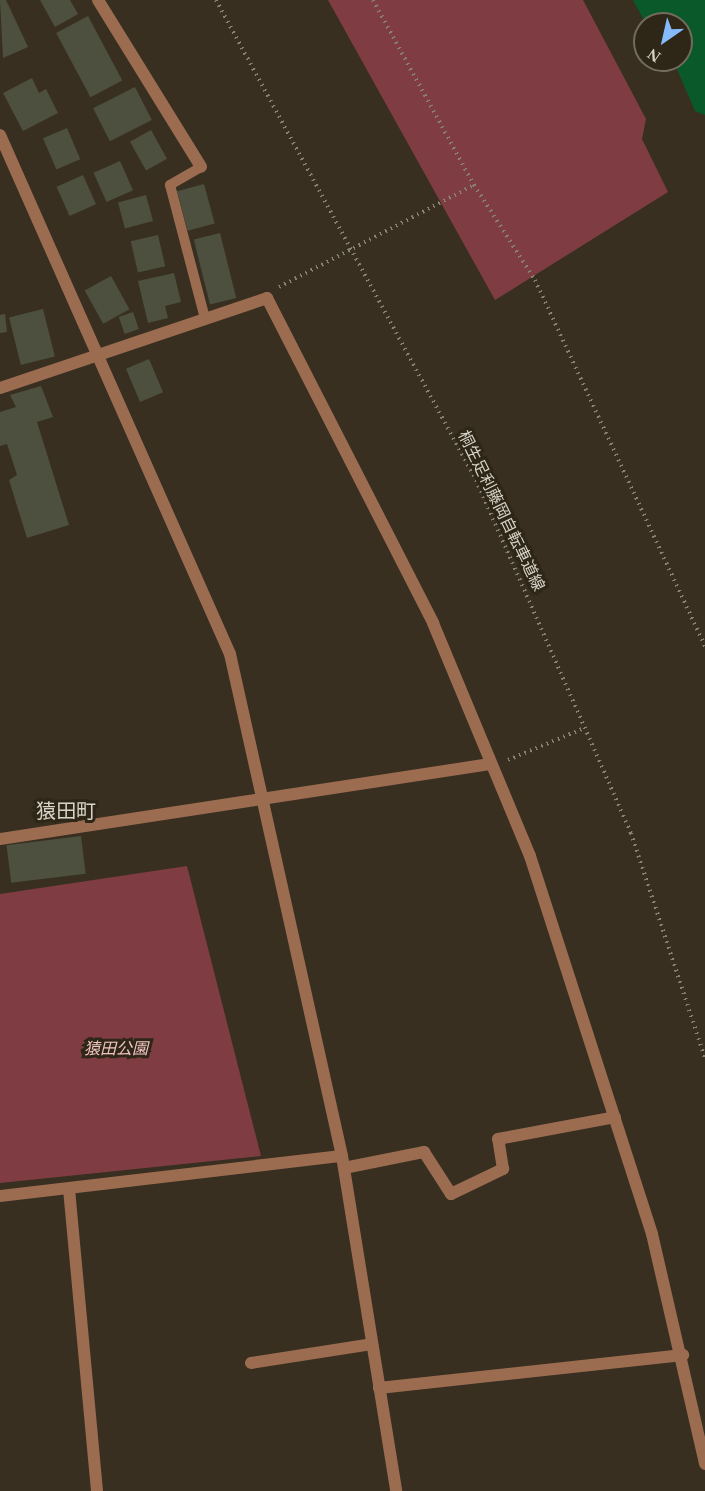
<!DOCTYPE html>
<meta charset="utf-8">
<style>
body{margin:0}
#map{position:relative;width:705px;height:1491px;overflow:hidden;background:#382f20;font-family:"Times New Roman","Noto Sans JP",serif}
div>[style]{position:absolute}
.green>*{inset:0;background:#7f3d43}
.water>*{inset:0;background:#09592b}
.building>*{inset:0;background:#4d503e;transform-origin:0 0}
.path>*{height:4px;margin-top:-2px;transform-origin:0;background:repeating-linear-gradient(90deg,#888175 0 1.5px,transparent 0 6px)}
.service>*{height:10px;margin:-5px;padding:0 5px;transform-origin:5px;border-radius:5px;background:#9c6c51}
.minor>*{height:12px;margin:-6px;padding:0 6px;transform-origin:6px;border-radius:6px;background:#9c6c51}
.tertiary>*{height:12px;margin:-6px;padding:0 6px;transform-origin:6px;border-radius:6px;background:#9c6c51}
span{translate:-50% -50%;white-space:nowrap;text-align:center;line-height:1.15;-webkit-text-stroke:6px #2e2616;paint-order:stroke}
.street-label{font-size:16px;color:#d8d3c9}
.park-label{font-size:16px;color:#f1c2c4;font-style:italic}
.quarter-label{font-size:20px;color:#d8d3c9}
.north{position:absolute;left:633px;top:12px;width:60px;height:60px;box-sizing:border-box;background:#2e2616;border:2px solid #726b5e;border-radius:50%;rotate:214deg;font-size:16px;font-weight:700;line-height:24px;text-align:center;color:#d8d3c9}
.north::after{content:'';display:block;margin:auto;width:21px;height:27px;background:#85bbfb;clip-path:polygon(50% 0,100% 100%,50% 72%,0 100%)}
</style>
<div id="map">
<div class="green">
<i style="clip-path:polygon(328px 0,583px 0,646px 119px,642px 139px,668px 192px,495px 300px)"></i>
<i style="clip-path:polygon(187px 866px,261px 1156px,0 1183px,0 894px)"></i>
</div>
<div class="water">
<i style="clip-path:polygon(633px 0,705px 0,705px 115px,695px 111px,673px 60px,681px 60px,681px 24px,646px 24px)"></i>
</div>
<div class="building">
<i style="clip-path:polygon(0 0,6px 0,28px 47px,3px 58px)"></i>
<i style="clip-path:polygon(40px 0,70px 0,78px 14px,55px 27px)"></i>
<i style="left:88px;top:16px;width:73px;height:36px;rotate:62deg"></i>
<i style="clip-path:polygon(32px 78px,39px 93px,46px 89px,58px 113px,23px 131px,3px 93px)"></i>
<i style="left:135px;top:87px;width:37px;height:47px;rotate:63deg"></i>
<i style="left:67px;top:128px;width:34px;height:26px;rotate:67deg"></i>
<i style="left:151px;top:130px;width:33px;height:24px;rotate:61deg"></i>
<i style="left:120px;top:161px;width:32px;height:29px;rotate:66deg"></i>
<i style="left:83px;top:175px;width:32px;height:29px;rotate:66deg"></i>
<i style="left:204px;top:184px;width:41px;height:28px;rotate:75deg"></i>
<i style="left:146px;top:195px;width:27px;height:29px;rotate:75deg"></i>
<i style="left:220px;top:233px;width:67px;height:27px;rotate:76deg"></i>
<i style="left:158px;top:235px;width:32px;height:28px;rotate:77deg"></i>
<i style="clip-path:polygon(174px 273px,181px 302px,165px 306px,168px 318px,148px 323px,138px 281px)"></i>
<i style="left:111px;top:276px;width:38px;height:30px;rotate:61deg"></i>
<i style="left:43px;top:309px;width:49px;height:35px;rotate:76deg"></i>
<i style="left:133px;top:312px;width:18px;height:15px;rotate:71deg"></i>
<i style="clip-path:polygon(5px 314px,7px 332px,0 333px,0 315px)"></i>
<i style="left:149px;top:359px;width:36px;height:25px;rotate:67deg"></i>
<i style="clip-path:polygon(41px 386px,53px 417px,37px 422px,69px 525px,27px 538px,9px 480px,17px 475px,7px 444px,0 446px,0 412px,16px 407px,10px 395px)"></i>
<i style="left:81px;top:836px;width:38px;height:75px;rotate:83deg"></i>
</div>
<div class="path">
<i style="left:216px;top:0;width:546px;rotate:61.56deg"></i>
<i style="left:476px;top:480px;width:386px;rotate:66.3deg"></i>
<i style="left:631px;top:833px;width:237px;rotate:71.8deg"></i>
<i style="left:373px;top:0;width:211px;rotate:61.4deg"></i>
<i style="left:474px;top:185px;width:113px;rotate:57.3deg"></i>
<i style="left:535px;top:280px;width:404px;rotate:65.1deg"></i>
<i style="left:279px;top:287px;width:220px;rotate:-27.6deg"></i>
<i style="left:508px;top:760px;width:80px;rotate:-22.7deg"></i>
</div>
<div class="service">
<i style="left:201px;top:167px;width:36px;rotate:150deg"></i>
<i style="left:170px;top:185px;width:134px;rotate:75.3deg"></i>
</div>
<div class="minor">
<i style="left:98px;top:0;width:196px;rotate:58.3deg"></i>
<i style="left:0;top:388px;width:282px;rotate:-18.6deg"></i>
<i style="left:267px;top:298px;width:365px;rotate:62.9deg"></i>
<i style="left:433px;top:623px;width:252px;rotate:67.4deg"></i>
<i style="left:530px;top:856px;width:397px;rotate:72.1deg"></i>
<i style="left:652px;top:1234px;width:236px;rotate:77deg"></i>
<i style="left:0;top:839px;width:494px;rotate:-8.7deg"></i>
<i style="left:344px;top:1168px;width:82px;rotate:-11.3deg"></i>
<i style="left:424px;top:1152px;width:50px;rotate:57.3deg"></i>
<i style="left:451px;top:1194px;width:58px;rotate:-25.7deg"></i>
<i style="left:503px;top:1169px;width:30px;rotate:-99deg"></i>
<i style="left:498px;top:1139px;width:119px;rotate:-10.6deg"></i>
<i style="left:69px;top:1189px;width:303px;rotate:84.7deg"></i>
<i style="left:0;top:1196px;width:344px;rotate:-6.7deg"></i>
<i style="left:251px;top:1363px;width:122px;rotate:-8.9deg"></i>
<i style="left:379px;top:1388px;width:306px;rotate:-6.2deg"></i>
</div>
<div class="tertiary">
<i style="left:0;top:135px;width:568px;rotate:66.1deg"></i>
<i style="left:230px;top:654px;width:514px;rotate:77.42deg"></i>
<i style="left:342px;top:1156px;width:339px;rotate:80.8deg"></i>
</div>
<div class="street-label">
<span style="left:501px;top:511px;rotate:64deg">桐生足利藤岡自転車道線</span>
</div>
<div class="park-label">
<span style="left:116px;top:1049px">猿田公園</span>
</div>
<div class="quarter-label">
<span style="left:66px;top:811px">猿田町</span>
</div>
<div class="north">N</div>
</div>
